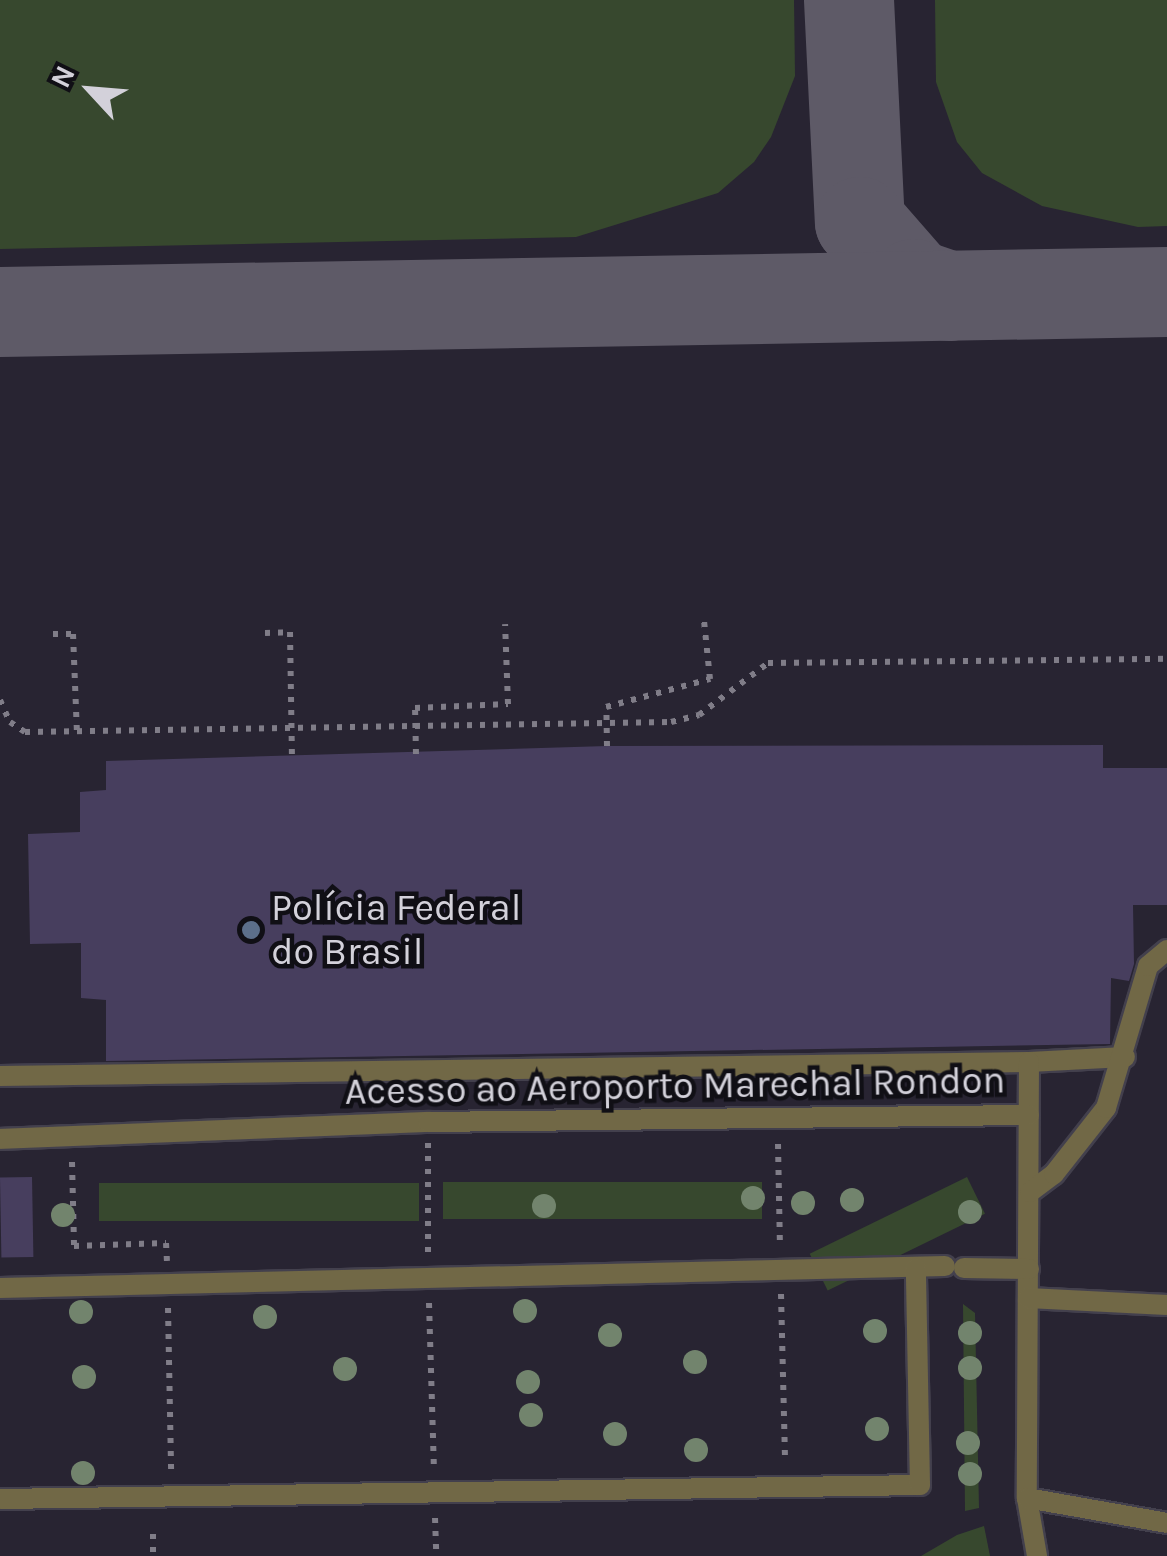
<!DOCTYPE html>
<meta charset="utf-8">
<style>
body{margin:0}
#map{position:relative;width:1167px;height:1556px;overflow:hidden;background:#282432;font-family:Karla,sans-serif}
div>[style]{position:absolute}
.green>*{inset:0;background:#37482e;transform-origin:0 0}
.taxiway>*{height:90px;margin:-45px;padding:0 45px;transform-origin:45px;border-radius:45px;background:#5e5a67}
.building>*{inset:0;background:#473e5e;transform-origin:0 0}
.path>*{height:6px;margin-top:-3px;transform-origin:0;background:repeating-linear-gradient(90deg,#807d88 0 5px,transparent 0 13px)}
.roads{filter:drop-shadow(2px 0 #43404d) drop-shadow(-2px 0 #43404d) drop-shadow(0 2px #43404d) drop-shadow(0 -2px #43404d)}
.service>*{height:20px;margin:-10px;padding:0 10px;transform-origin:10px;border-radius:10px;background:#716846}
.path-bridge>*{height:6px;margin-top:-3px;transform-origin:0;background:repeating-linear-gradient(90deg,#807d88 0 5px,transparent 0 13px)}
.trees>*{width:24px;height:24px;margin:-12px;border-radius:50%;background:#72846d}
.dots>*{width:28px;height:28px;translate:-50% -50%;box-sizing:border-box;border:5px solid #100f15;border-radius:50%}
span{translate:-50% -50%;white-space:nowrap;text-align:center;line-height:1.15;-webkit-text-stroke:9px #100f15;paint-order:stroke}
.poi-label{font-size:38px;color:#d3d1da}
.left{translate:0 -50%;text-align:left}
.street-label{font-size:38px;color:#d3d1da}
.north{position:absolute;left:40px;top:40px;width:100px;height:100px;-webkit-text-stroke:8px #100f15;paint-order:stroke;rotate:296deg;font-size:28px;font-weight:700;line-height:40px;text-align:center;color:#d3d1da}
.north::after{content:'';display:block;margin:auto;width:35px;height:45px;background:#d3d1da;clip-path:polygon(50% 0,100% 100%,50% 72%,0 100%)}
</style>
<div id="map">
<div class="green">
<i style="clip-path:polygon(0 0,794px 0,795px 76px,771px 137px,754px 162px,718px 193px,576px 237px,0 249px)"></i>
<i style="clip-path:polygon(935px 0,1167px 0,1167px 226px,1138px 227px,1042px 206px,982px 173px,957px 142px,936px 82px)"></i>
<i style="left:967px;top:1177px;width:41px;height:175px;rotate:64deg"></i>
<i style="left:762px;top:1182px;width:37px;height:319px;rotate:90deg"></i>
<i style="left:419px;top:1183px;width:38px;height:320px;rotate:90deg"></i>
<i style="clip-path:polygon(963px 1304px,975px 1313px,979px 1508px,965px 1511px)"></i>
<i style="clip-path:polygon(984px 1526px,990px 1556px,921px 1556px,957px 1535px)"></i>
</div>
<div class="taxiway">
<i style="left:849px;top:0;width:222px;rotate:87.2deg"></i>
<i style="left:860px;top:222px;width:82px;rotate:48.9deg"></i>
<i style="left:914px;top:284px;width:37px;rotate:19deg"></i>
<i style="left:0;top:312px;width:1167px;rotate:-0.98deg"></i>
</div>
<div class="building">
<i style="clip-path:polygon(1103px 745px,1103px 768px,1167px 768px,1167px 905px,1133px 905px,1134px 964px,1129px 981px,1111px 978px,1110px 1044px,106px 1061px,106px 1000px,81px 998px,81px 943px,30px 944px,28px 834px,80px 832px,80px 792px,106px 790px,106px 761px,607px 746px)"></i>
<i style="left:32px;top:1177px;width:80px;height:32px;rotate:89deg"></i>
</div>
<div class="path">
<i style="left:53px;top:634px;width:20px"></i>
<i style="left:73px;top:634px;width:98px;rotate:87.7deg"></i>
<i style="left:0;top:700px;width:24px;rotate:66deg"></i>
<i style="left:10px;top:722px;width:18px;rotate:34deg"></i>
<i style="left:25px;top:732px;width:646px;rotate:-0.89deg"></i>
<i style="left:671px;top:722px;width:29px;rotate:-14deg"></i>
<i style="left:699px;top:715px;width:86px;rotate:-37deg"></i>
<i style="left:768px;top:663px;width:399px;rotate:-0.6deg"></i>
<i style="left:428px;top:1143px;width:113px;rotate:90deg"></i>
<i style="left:778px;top:1144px;width:102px;rotate:88.9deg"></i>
<i style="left:72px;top:1162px;width:84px;rotate:88.6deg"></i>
<i style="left:74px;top:1246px;width:92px;rotate:-1.9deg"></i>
<i style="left:166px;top:1243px;width:18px;rotate:87deg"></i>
<i style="left:781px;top:1294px;width:167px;rotate:88.6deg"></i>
<i style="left:429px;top:1303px;width:168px;rotate:88.3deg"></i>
<i style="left:168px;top:1308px;width:163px;rotate:88.9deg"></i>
<i style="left:435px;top:1518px;width:38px;rotate:88deg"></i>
<i style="left:153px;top:1534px;width:22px;rotate:90deg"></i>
</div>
<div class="roads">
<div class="service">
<i style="left:1029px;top:1062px;width:96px;rotate:-3deg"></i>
<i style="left:0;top:1076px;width:1029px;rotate:-0.78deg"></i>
<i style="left:1029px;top:1062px;width:436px;rotate:90.3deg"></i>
<i style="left:1027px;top:1498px;width:59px;rotate:80.2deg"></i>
<i style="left:0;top:1139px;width:428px;rotate:-2.3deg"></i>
<i style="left:428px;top:1122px;width:601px;rotate:-0.67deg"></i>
<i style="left:1030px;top:1192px;width:30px;rotate:-37deg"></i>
<i style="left:1054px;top:1174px;width:84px;rotate:-51.8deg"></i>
<i style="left:1106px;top:1108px;width:148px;rotate:-73.5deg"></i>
<i style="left:1148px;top:966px;width:25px;rotate:-40deg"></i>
<i style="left:964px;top:1268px;width:65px;rotate:0.9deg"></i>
<i style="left:0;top:1288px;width:945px;rotate:-1.33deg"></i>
<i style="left:1028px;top:1298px;width:139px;rotate:2.9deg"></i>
<i style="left:1027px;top:1498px;width:142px;rotate:10.1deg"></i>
<i style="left:0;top:1499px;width:920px;rotate:-0.87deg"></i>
<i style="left:920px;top:1485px;width:217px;rotate:-91.1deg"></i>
</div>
</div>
<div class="path-bridge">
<i style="left:265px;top:633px;width:25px;rotate:-2deg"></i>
<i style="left:290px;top:632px;width:125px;rotate:89.1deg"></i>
<i style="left:607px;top:746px;width:39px;rotate:-91deg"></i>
<i style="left:606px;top:707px;width:108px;rotate:-15.1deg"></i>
<i style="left:710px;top:679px;width:58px;rotate:-95.9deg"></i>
<i style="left:416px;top:754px;width:46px;rotate:-91.2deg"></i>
<i style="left:415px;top:708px;width:93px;rotate:-2.5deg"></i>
<i style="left:508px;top:704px;width:80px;rotate:-92.1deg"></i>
</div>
<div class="trees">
<i style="left:753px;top:1198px"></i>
<i style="left:852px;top:1200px"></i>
<i style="left:803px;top:1203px"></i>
<i style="left:544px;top:1206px"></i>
<i style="left:970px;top:1212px"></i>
<i style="left:63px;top:1215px"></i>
<i style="left:525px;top:1311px"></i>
<i style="left:81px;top:1312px"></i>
<i style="left:265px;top:1317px"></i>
<i style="left:875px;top:1331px"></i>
<i style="left:970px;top:1333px"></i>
<i style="left:610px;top:1335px"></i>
<i style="left:695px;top:1362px"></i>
<i style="left:970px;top:1368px"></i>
<i style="left:345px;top:1369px"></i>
<i style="left:84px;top:1377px"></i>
<i style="left:528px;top:1382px"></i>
<i style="left:531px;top:1415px"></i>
<i style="left:877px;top:1429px"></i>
<i style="left:615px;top:1434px"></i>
<i style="left:968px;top:1443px"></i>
<i style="left:696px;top:1450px"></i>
<i style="left:83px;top:1473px"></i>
<i style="left:970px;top:1474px"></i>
</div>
<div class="dots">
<i style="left:251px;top:930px;background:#5c6f8a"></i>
</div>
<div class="poi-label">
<span class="left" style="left:271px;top:930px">Polícia Federal<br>do Brasil</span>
</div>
<div class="street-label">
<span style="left:675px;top:1086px;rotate:-1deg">Acesso ao Aeroporto Marechal Rondon</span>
</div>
<div class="north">N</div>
</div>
